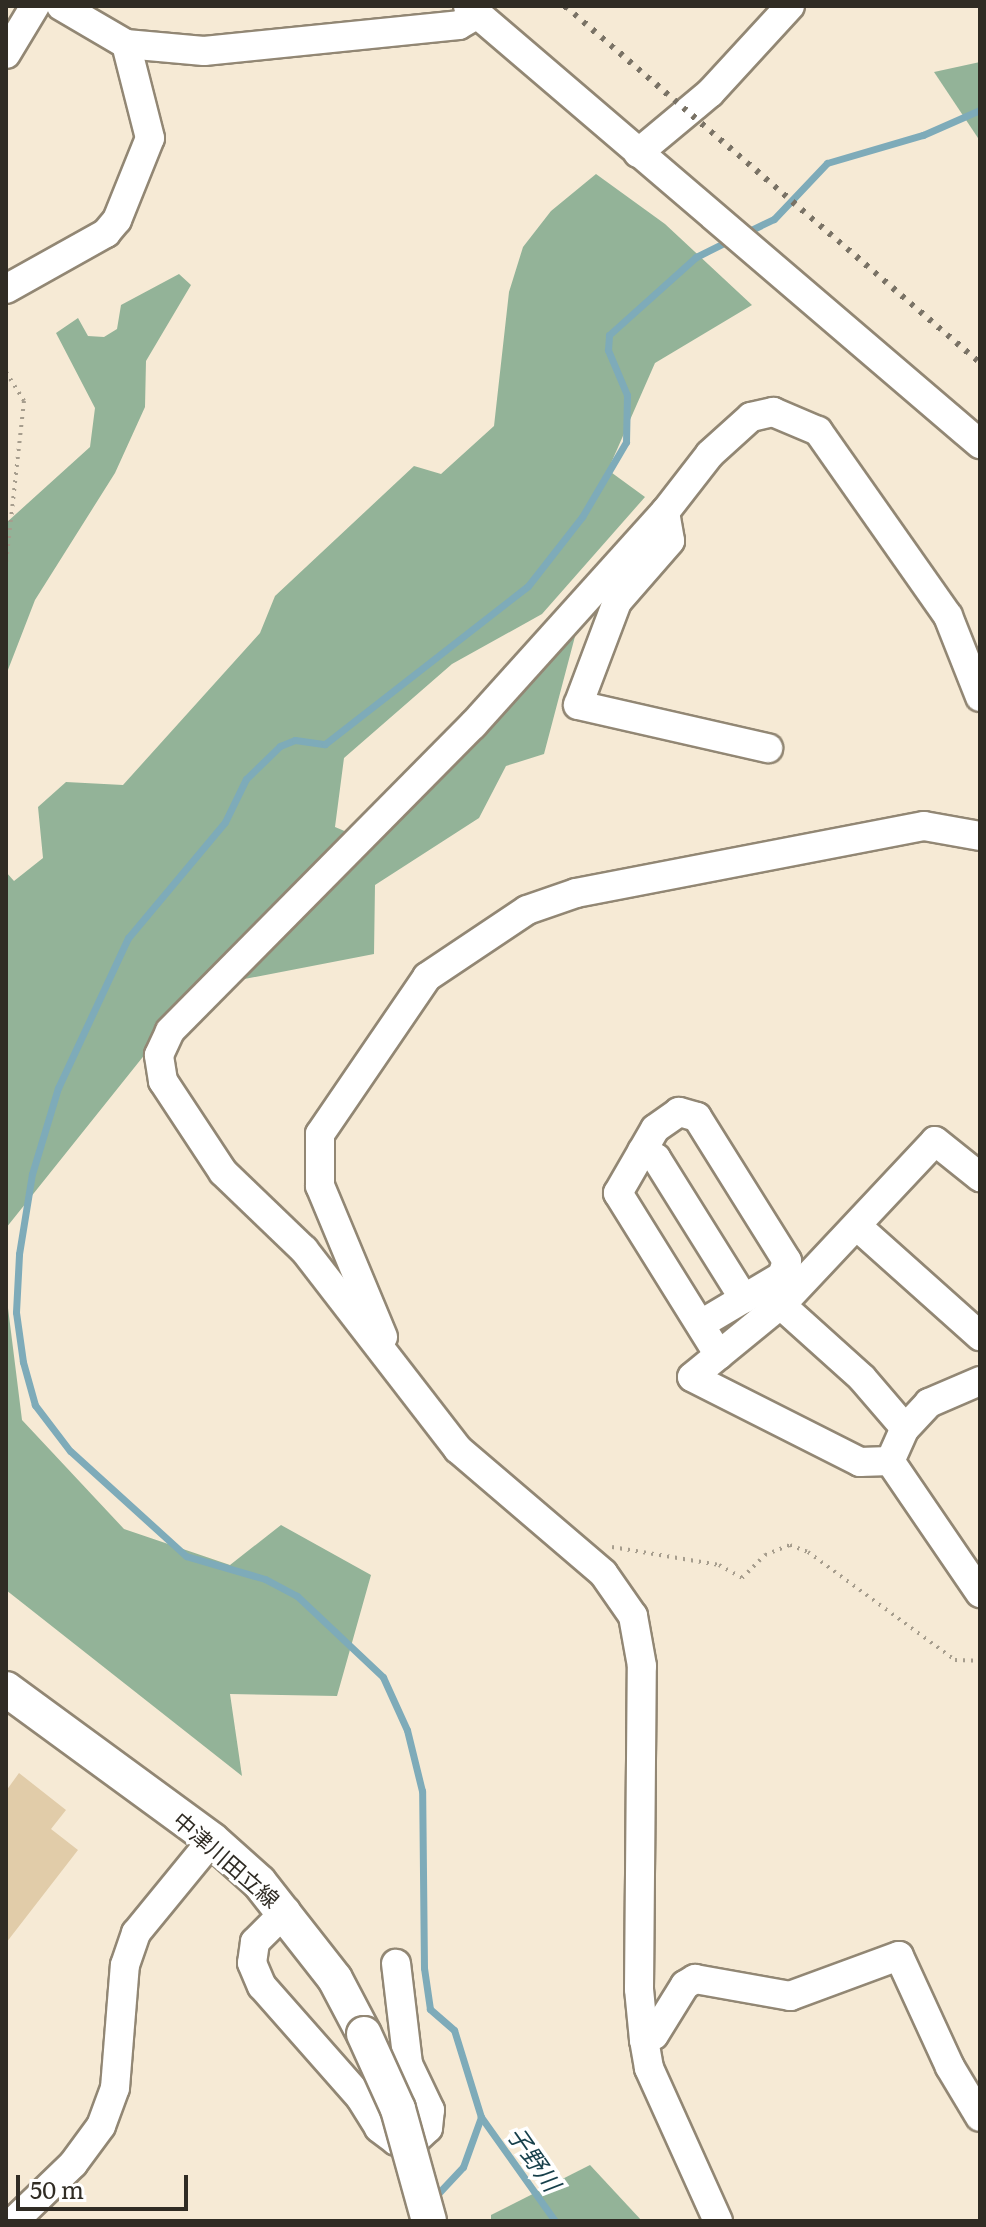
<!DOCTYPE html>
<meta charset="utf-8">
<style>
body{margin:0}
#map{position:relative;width:986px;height:2227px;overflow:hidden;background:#f6ead5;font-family:Literata,"Noto Sans JP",serif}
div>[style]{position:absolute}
.forest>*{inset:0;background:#93b398}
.stream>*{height:7px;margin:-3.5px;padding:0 3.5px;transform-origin:3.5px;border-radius:3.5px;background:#7eabb9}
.building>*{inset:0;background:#e1cca9}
.path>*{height:4px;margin-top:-2px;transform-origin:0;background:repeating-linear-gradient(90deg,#a69d8d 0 2px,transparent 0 8px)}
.roads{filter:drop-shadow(2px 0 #928774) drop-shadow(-2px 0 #928774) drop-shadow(0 2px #928774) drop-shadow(0 -2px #928774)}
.minor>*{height:28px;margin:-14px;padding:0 14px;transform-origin:14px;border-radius:14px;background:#fff}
.major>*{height:34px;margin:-17px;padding:0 17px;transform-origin:17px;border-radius:17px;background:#fff}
.rail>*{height:6px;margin-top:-3px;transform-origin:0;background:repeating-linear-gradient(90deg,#797265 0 4px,transparent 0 12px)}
.bridges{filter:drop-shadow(2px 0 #928774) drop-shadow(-2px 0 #928774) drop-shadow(0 2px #928774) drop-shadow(0 -2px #928774)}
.major-bridge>*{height:34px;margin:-17px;padding:0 17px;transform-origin:17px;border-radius:17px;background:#fff}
span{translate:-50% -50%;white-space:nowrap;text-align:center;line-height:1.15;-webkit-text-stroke:7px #fff;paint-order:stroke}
.street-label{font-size:22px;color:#302c24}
.water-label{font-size:24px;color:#163f4a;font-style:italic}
.frame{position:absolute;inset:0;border:8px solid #302c24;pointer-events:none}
.scale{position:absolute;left:16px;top:2175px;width:172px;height:36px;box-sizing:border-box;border:4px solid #302c24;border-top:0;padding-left:10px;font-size:24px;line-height:28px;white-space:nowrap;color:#302c24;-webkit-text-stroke:6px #fff;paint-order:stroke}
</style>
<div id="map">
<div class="forest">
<i style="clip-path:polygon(980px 62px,980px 141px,934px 72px)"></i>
<i style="clip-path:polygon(596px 174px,665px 224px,752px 305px,655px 363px,608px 470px,645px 497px,542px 614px,452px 664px,344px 758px,335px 827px,373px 843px,578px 625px,544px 754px,506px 766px,479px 818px,375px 885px,374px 954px,198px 988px,6px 1228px,6px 872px,14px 881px,43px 858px,38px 807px,66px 782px,123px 785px,260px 633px,275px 596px,414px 466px,441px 474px,494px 426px,509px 292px,523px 247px,551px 211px)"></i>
<i style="clip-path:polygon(179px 274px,191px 285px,146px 361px,145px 407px,115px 473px,35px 600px,6px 675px,6px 523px,90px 447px,95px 408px,56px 333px,78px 318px,88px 336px,104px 337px,117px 329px,121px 305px)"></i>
<i style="clip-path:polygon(6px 1292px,22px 1420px,124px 1529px,230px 1565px,281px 1525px,371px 1575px,337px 1696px,230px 1694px,242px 1776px,6px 1590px)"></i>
<i style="clip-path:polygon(590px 2165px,642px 2221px,491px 2221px,491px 2215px)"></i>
</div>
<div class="stream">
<i style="left:743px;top:234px;width:34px;rotate:-26deg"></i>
<i style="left:774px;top:219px;width:77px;rotate:-46.6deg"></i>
<i style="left:827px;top:163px;width:100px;rotate:-16.3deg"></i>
<i style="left:923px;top:135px;width:62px;rotate:-23.7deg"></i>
<i style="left:432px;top:2200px;width:45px;rotate:-46.8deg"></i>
<i style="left:463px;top:2167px;width:53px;rotate:-70.2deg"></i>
<i style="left:555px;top:2221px;width:128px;rotate:-125.4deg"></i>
<i style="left:481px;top:2117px;width:91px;rotate:-107.2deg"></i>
<i style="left:454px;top:2030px;width:32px;rotate:-139deg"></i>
<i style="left:430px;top:2009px;width:41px;rotate:-98.3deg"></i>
<i style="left:424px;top:1968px;width:177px;rotate:-90.6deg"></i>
<i style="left:422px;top:1791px;width:63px;rotate:-103.8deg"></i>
<i style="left:407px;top:1730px;width:58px;rotate:-114.4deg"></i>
<i style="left:383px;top:1677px;width:118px;rotate:-136.7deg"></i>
<i style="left:297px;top:1596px;width:36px;rotate:-152deg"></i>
<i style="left:265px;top:1579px;width:82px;rotate:-163.8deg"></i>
<i style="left:186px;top:1556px;width:156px;rotate:-137.8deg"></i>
<i style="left:70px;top:1451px;width:58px;rotate:-127.3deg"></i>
<i style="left:35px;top:1405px;width:45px;rotate:-105.6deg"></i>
<i style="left:23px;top:1362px;width:50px;rotate:-98deg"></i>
<i style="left:16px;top:1312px;width:58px;rotate:-87deg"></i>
<i style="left:19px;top:1254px;width:81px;rotate:-80.8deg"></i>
<i style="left:32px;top:1174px;width:90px;rotate:-73.2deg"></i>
<i style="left:58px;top:1088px;width:166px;rotate:-65deg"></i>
<i style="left:128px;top:938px;width:151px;rotate:-50.1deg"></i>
<i style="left:225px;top:822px;width:48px;rotate:-64deg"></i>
<i style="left:246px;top:779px;width:47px;rotate:-44.1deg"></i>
<i style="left:280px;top:746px;width:16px;rotate:-22deg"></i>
<i style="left:295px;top:740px;width:30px;rotate:8deg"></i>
<i style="left:325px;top:744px;width:257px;rotate:-37.9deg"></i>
<i style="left:528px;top:586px;width:88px;rotate:-52deg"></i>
<i style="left:582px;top:517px;width:87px;rotate:-59.6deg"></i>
<i style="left:626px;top:442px;width:47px;rotate:-88.8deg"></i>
<i style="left:627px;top:395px;width:49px;rotate:-112.9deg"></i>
<i style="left:608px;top:350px;width:15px;rotate:-86deg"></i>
<i style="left:609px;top:335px;width:117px;rotate:-41.9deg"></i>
<i style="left:696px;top:257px;width:40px;rotate:-26.6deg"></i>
</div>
<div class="building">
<i style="clip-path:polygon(19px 1773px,66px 1810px,51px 1829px,78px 1850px,6px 1943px,6px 1791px)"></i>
</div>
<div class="path">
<i style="left:6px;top:372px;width:34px;rotate:58deg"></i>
<i style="left:24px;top:401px;width:163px;rotate:96.3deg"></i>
<i style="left:612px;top:1547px;width:109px;rotate:9.5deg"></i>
<i style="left:719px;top:1565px;width:26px;rotate:29deg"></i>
<i style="left:742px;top:1578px;width:33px;rotate:-45deg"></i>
<i style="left:765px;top:1555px;width:27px;rotate:-22deg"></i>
<i style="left:790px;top:1545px;width:19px;rotate:21deg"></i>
<i style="left:808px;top:1552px;width:182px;rotate:36.3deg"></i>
<i style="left:955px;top:1660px;width:25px;rotate:2deg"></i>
</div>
<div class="roads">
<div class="minor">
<i style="left:61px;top:6px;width:75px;rotate:30.3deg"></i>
<i style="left:126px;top:44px;width:78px;rotate:5.1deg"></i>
<i style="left:204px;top:51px;width:256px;rotate:-5.8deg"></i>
<i style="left:459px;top:25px;width:22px;rotate:-30deg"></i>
<i style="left:468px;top:6px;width:674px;rotate:40.55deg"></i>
<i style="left:6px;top:54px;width:56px;rotate:-58.9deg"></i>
<i style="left:638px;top:153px;width:94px;rotate:-39.8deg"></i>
<i style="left:710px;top:93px;width:118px;rotate:-47.4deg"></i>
<i style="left:6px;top:289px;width:115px;rotate:-29.2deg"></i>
<i style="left:106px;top:233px;width:17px;rotate:-50deg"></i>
<i style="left:117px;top:220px;width:88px;rotate:-68.1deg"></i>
<i style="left:150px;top:138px;width:97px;rotate:-104.3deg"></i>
<i style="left:665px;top:512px;width:29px;rotate:80deg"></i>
<i style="left:670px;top:541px;width:81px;rotate:131deg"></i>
<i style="left:617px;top:602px;width:110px;rotate:110.7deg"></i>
<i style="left:578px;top:705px;width:195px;rotate:12.8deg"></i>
<i style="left:642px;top:1151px;width:16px;rotate:27deg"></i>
<i style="left:656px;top:1158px;width:166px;rotate:58deg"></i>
<i style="left:858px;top:1227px;width:164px;rotate:41.8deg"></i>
<i style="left:781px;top:1305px;width:109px;rotate:42deg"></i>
<i style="left:862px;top:1378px;width:66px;rotate:49.3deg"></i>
<i style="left:701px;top:1324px;width:94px;rotate:-30.7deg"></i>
<i style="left:782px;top:1276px;width:16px;rotate:-72deg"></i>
<i style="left:787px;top:1261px;width:170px;rotate:-122deg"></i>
<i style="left:697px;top:1117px;width:19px;rotate:-164deg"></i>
<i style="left:679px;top:1112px;width:29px;rotate:145deg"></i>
<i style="left:655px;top:1129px;width:74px;rotate:120deg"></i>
<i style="left:618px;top:1193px;width:191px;rotate:58.1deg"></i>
<i style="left:383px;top:1337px;width:164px;rotate:-112.6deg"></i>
<i style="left:320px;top:1186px;width:52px;rotate:-90deg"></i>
<i style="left:320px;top:1134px;width:190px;rotate:-55.7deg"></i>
<i style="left:427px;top:977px;width:120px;rotate:-33.8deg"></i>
<i style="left:527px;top:910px;width:52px;rotate:-19.1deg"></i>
<i style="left:576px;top:893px;width:354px;rotate:-10.9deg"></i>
<i style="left:924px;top:826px;width:57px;rotate:10.1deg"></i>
<i style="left:980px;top:1381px;width:56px;rotate:156.7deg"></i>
<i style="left:929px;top:1403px;width:37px;rotate:133deg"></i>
<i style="left:904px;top:1430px;width:34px;rotate:114deg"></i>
<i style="left:890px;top:1461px;width:160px;rotate:55.7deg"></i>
<i style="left:890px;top:1461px;width:30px;rotate:178deg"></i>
<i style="left:860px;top:1462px;width:188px;rotate:-153.2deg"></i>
<i style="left:692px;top:1377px;width:120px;rotate:-39.3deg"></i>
<i style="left:785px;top:1301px;width:219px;rotate:-46.8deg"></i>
<i style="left:935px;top:1141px;width:58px;rotate:38.7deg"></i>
<i style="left:286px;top:1911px;width:44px;rotate:135deg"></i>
<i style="left:255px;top:1942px;width:21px;rotate:98deg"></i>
<i style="left:252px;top:1963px;width:25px;rotate:67deg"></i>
<i style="left:262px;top:1986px;width:148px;rotate:48.6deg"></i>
<i style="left:360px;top:2097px;width:36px;rotate:58deg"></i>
<i style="left:379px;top:2128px;width:21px;rotate:37deg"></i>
<i style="left:396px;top:2141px;width:18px"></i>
<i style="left:414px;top:2141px;width:19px;rotate:-43deg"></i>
<i style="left:428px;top:2128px;width:18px;rotate:-84deg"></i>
<i style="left:430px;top:2110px;width:51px;rotate:-115.6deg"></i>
<i style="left:408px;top:2064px;width:101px;rotate:-96.8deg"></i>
<i style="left:644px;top:2040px;width:11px;rotate:-27deg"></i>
<i style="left:654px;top:2035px;width:59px;rotate:-58.2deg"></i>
<i style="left:685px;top:1985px;width:12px;rotate:-31deg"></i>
<i style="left:695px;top:1979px;width:97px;rotate:10.1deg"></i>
<i style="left:790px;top:1996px;width:116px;rotate:-20.2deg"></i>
<i style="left:899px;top:1956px;width:122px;rotate:65.3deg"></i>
<i style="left:950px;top:2067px;width:58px;rotate:59deg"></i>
<i style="left:14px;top:2221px;width:82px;rotate:-44deg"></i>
<i style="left:73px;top:2164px;width:47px;rotate:-53.6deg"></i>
<i style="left:101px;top:2126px;width:40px;rotate:-69.8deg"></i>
<i style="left:115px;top:2088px;width:123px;rotate:-85.4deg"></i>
<i style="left:125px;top:1965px;width:34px;rotate:-71deg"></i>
<i style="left:136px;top:1933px;width:120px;rotate:-50.7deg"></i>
<i style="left:718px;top:2221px;width:168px;rotate:-114.3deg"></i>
<i style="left:649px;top:2068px;width:28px;rotate:-100deg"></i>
<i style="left:644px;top:2040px;width:51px;rotate:-95.6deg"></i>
<i style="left:639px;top:1989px;width:323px;rotate:-89.5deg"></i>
<i style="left:642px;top:1666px;width:51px;rotate:-100.2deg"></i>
<i style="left:633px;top:1616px;width:52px;rotate:-124.9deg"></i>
<i style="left:603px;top:1573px;width:191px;rotate:-139.5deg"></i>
<i style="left:458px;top:1449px;width:252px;rotate:-127.7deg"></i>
<i style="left:304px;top:1250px;width:112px;rotate:-136.1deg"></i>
<i style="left:223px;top:1172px;width:109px;rotate:-123.4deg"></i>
<i style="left:163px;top:1081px;width:26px;rotate:-99deg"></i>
<i style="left:159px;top:1055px;width:26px;rotate:-65deg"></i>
<i style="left:170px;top:1031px;width:431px;rotate:-45.3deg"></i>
<i style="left:473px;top:725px;width:287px;rotate:-48deg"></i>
<i style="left:665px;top:512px;width:73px;rotate:-52.2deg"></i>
<i style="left:710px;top:454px;width:55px;rotate:-42.1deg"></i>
<i style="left:751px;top:417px;width:23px;rotate:-13deg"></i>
<i style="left:773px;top:412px;width:49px;rotate:22.9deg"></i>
<i style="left:818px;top:431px;width:226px;rotate:54.9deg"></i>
<i style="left:948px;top:616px;width:87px;rotate:68.4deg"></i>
</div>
<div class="major">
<i style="left:6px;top:1689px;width:255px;rotate:36.2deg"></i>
<i style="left:212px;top:1840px;width:63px;rotate:41.8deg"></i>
<i style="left:259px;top:1882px;width:123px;rotate:51.9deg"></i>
<i style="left:335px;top:1979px;width:62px;rotate:62.2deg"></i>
</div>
</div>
<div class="rail">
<i style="left:565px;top:6px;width:547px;rotate:40.7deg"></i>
</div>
<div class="bridges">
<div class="major-bridge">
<i style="left:364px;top:2034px;width:82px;rotate:65.6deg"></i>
<i style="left:398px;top:2109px;width:116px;rotate:74.5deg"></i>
</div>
</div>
<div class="street-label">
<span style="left:227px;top:1859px;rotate:41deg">中津川田立線</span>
</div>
<div class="water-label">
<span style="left:535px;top:2158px;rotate:55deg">子野川</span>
</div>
<div class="frame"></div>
<div class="scale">50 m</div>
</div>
